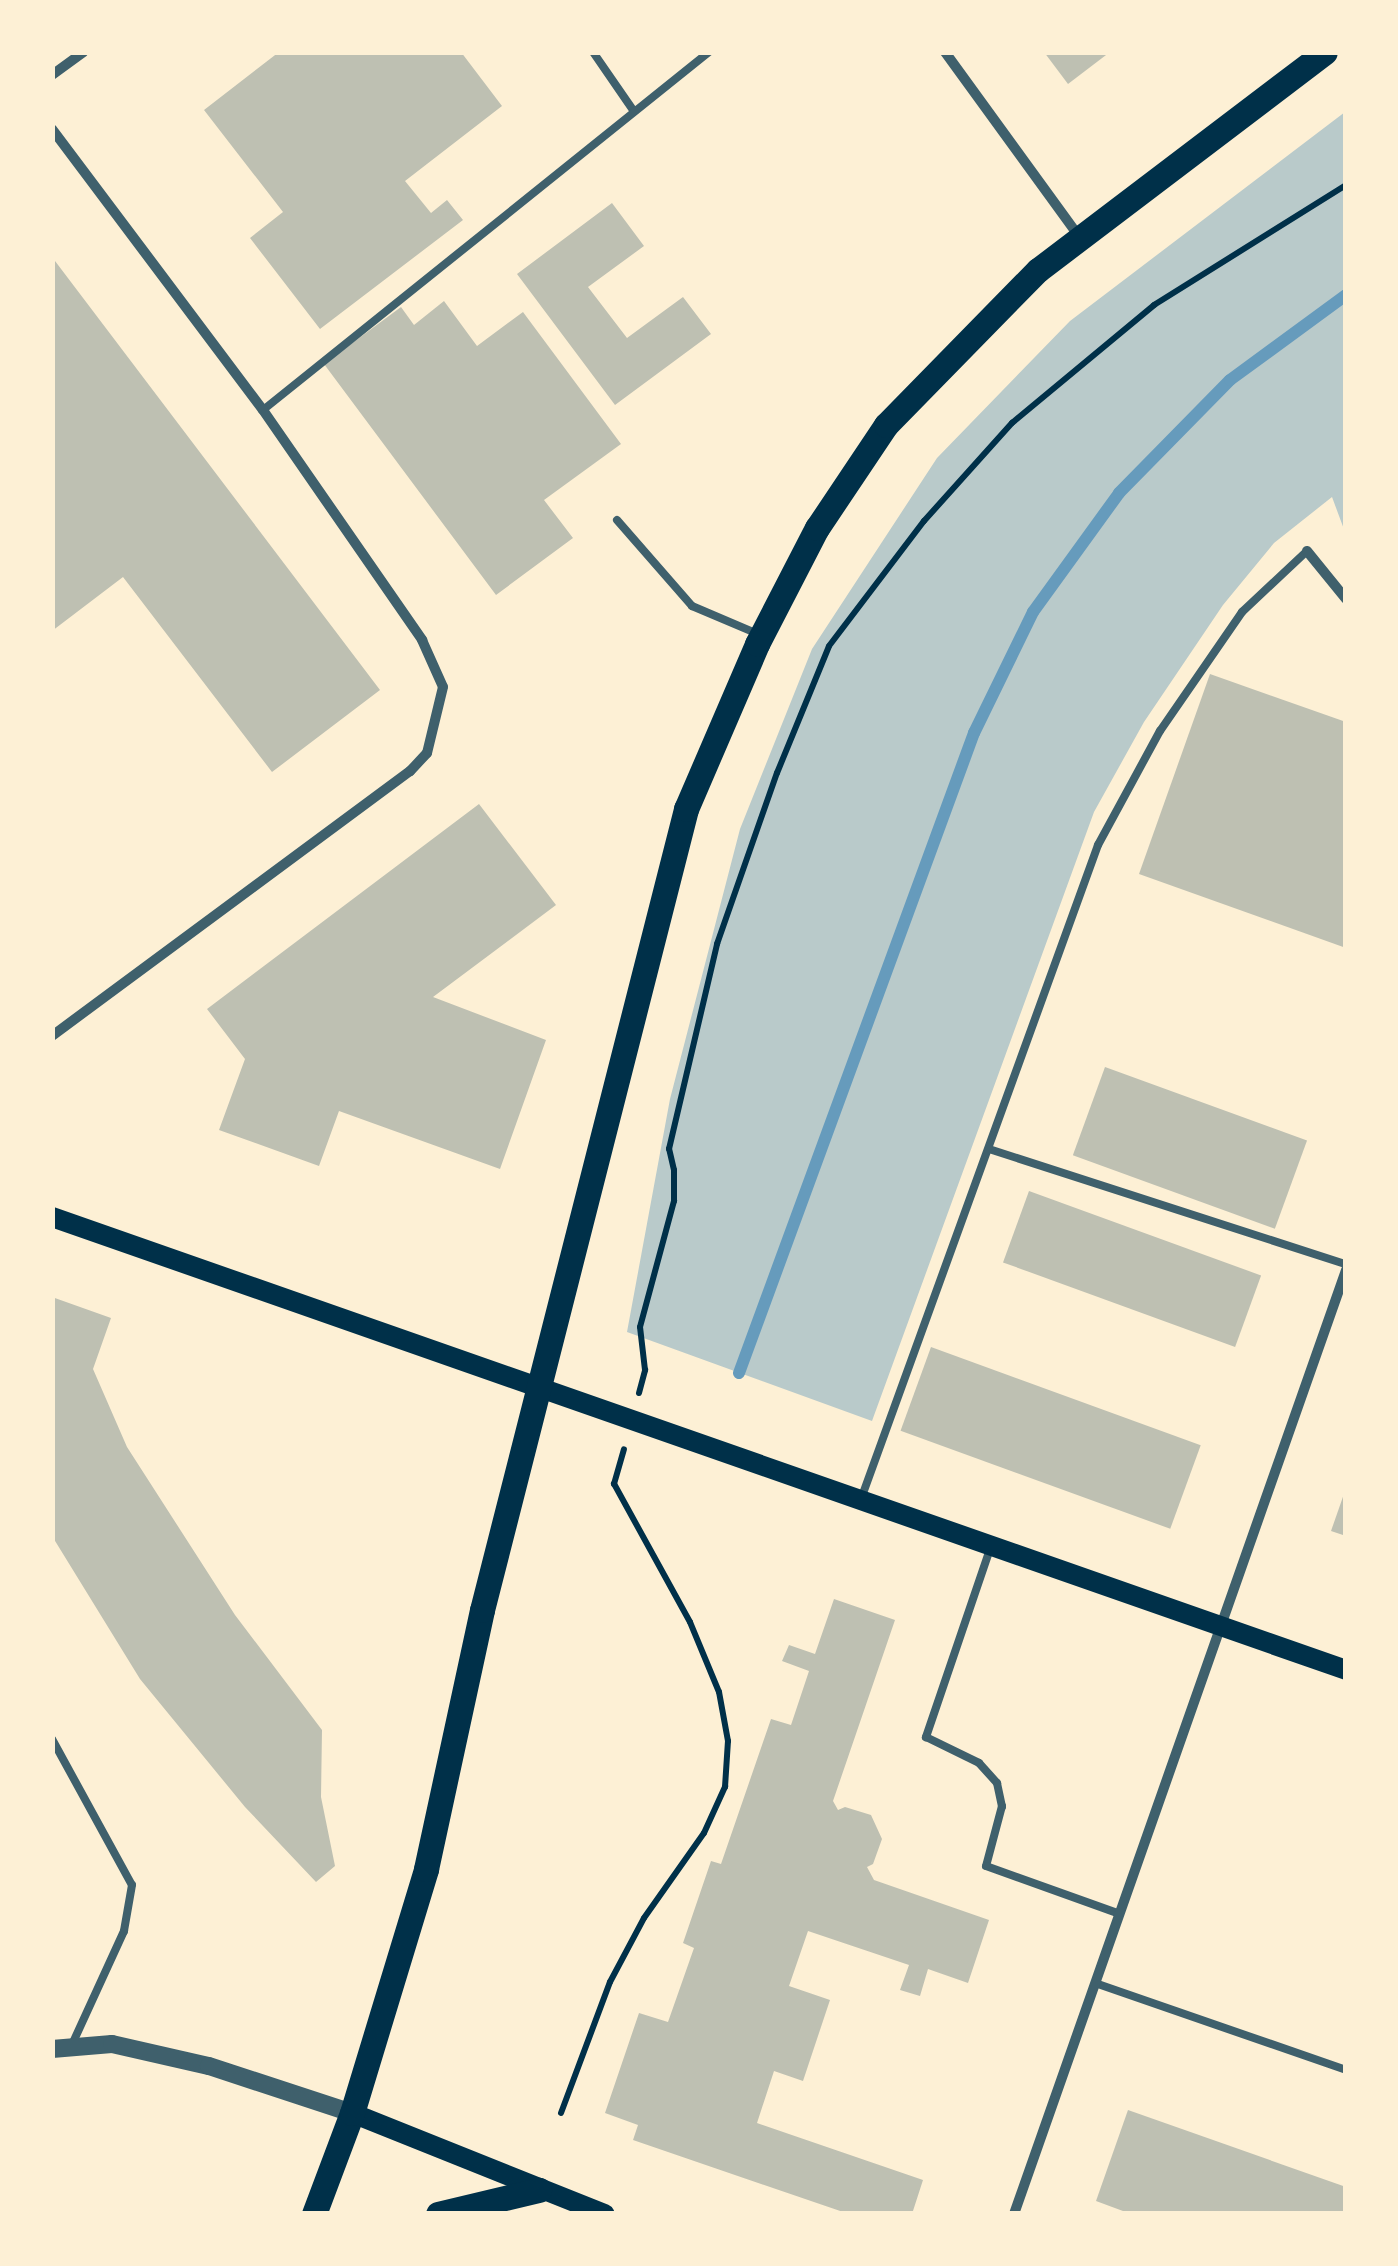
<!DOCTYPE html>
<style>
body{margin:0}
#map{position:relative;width:1398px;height:2266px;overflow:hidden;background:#fdf0d5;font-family:"Asap Condensed",sans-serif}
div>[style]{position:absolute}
.green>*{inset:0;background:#b9caca}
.stream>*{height:12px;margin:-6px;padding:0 6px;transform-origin:6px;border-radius:6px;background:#669bbc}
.building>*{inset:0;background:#bec0b2;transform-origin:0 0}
.path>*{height:6px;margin:-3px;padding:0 3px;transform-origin:3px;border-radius:3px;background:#003049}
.service>*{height:8px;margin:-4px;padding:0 4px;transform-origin:4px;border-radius:4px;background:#3f606c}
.minor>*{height:10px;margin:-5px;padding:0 5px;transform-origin:5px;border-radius:5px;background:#3f606c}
.tertiary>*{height:18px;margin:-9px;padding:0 9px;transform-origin:9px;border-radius:9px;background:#3f606c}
.secondary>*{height:20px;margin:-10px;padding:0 10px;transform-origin:10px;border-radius:10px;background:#003049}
.primary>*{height:25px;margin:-12.5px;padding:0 12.5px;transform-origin:12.5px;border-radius:12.5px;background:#003049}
span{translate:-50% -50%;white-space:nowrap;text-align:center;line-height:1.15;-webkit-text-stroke:8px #fdf0d5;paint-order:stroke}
.frame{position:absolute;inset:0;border:55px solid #fdf0d5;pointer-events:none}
</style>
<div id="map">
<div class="green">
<i style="clip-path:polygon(1345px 112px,1345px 532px,1332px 497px,1274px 543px,1223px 605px,1144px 722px,1094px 812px,872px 1421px,627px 1332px,670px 1099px,740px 829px,812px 649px,937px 458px,1070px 321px)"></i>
</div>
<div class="stream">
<i style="left:739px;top:1373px;width:682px;rotate:-69.84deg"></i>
<i style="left:974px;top:733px;width:135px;rotate:-64deg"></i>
<i style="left:1033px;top:612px;width:147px;rotate:-54.1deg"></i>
<i style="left:1119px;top:493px;width:158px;rotate:-45.5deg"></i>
<i style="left:1230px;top:380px;width:144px;rotate:-36.2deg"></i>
</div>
<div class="building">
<i style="clip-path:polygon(279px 52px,461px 52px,502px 106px,405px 181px,431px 213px,447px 200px,463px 220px,320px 329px,250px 238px,283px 212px,204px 110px)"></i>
<i style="clip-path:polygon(1044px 52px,1110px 52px,1068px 84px)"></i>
<i style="clip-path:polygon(612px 203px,644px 246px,588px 287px,627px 338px,683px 297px,711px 334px,615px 405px,517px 274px)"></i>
<i style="clip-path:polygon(52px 257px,380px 690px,272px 772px,123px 577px,52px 631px)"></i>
<i style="clip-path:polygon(444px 301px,477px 346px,523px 312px,621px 444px,544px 500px,573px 538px,496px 595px,324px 364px,401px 307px,414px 325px)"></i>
<i style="clip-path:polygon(1210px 674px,1346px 722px,1346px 948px,1139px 874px)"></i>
<i style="clip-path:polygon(479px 804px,556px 905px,433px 997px,546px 1040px,500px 1169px,339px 1111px,319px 1166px,219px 1130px,245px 1059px,207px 1009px)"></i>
<i style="left:1105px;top:1067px;width:215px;height:94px;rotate:20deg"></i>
<i style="left:1029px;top:1191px;width:247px;height:76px;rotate:20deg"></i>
<i style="clip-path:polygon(52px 1297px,111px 1318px,93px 1369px,127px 1447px,235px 1615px,322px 1730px,321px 1797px,335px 1866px,316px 1882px,245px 1807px,140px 1679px,52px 1536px)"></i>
<i style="left:931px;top:1347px;width:287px;height:89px;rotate:20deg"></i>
<i style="clip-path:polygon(1345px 1491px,1346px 1491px,1346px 1536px,1331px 1531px)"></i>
<i style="clip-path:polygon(834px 1599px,895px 1620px,833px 1801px,838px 1810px,845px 1807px,871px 1815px,882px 1839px,873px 1864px,867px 1867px,874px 1880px,989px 1920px,968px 1983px,928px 1969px,920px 1996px,900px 1990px,909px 1965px,808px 1931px,789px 1986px,830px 2000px,803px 2081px,774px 2071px,757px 2123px,923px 2180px,912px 2214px,849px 2214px,633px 2140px,638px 2125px,605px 2113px,639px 2013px,668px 2022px,694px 1948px,683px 1943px,711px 1861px,721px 1864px,771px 1719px,791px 1725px,809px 1671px,782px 1661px,789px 1645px,815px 1654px)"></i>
<i style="clip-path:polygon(1128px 2110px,1346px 2187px,1346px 2214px,1131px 2214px,1096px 2201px)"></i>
</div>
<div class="path">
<i style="left:639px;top:1393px;width:24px;rotate:-75deg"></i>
<i style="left:645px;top:1370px;width:43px;rotate:-96.6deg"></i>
<i style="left:640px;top:1327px;width:131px;rotate:-74.9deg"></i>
<i style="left:674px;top:1201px;width:31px;rotate:-90deg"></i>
<i style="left:674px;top:1170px;width:22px;rotate:-103deg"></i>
<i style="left:669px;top:1149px;width:211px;rotate:-76.8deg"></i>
<i style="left:717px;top:944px;width:181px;rotate:-70.7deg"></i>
<i style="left:777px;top:773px;width:137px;rotate:-67.7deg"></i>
<i style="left:829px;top:646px;width:157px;rotate:-52.8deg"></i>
<i style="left:924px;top:521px;width:132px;rotate:-48.1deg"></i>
<i style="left:1012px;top:423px;width:185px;rotate:-39.7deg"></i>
<i style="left:1154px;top:305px;width:226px;rotate:-32deg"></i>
<i style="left:561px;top:2113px;width:140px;rotate:-69.5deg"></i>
<i style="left:610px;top:1982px;width:72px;rotate:-62deg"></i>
<i style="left:644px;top:1918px;width:104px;rotate:-54.8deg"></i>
<i style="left:704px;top:1833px;width:51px;rotate:-65.5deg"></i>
<i style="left:725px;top:1787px;width:46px;rotate:-86.3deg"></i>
<i style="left:728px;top:1741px;width:50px;rotate:-100.4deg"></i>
<i style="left:719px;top:1692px;width:76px;rotate:-112.5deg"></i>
<i style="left:690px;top:1622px;width:158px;rotate:-118.8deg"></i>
<i style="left:614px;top:1484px;width:36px;rotate:-74deg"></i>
</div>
<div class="service">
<i style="left:593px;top:52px;width:70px;rotate:55.4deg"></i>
<i style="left:263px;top:410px;width:572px;rotate:-38.75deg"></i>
<i style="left:617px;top:520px;width:114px;rotate:48.9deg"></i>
<i style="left:692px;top:606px;width:72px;rotate:23deg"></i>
<i style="left:989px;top:1149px;width:375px;rotate:17.9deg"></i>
<i style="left:861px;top:1499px;width:696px;rotate:-70.08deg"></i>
<i style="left:1098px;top:845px;width:130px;rotate:-61.5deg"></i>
<i style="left:1160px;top:731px;width:145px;rotate:-55.4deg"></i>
<i style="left:1242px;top:612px;width:89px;rotate:-43.2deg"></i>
<i style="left:990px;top:1549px;width:199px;rotate:108.8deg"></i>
<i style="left:926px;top:1737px;width:59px;rotate:26.1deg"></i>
<i style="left:979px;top:1763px;width:27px;rotate:48deg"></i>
<i style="left:997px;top:1783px;width:24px;rotate:78deg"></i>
<i style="left:1002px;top:1806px;width:62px;rotate:104.9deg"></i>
<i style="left:986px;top:1866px;width:142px;rotate:19.7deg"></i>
<i style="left:52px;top:1739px;width:166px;rotate:61.3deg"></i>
<i style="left:132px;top:1885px;width:47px;rotate:99.9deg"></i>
<i style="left:124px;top:1931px;width:128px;rotate:114.6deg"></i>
<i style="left:1095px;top:1983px;width:266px;rotate:19.1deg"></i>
</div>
<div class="minor">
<i style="left:945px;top:52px;width:226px;rotate:54deg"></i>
<i style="left:52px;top:75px;width:39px;rotate:-36deg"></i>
<i style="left:52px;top:129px;width:351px;rotate:53.1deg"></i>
<i style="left:263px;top:410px;width:280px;rotate:55.3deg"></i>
<i style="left:422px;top:640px;width:51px;rotate:65.9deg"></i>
<i style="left:443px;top:687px;width:68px;rotate:103.6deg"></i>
<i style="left:427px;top:753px;width:25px;rotate:133deg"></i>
<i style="left:410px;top:771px;width:445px;rotate:143.5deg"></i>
<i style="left:1307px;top:551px;width:62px;rotate:50.9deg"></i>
<i style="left:1014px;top:2214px;width:1001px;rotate:-70.62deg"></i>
</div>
<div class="tertiary">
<i style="left:52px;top:2049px;width:60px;rotate:-4.8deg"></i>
<i style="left:112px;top:2044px;width:99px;rotate:12.8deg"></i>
<i style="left:209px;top:2066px;width:151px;rotate:18.2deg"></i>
</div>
<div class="secondary">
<i style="left:52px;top:1217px;width:1371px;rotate:19.29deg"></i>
<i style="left:352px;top:2113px;width:272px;rotate:21.8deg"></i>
</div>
<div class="primary">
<i style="left:314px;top:2214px;width:108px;rotate:-69.4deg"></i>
<i style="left:352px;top:2113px;width:255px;rotate:-73.1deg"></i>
<i style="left:426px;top:1869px;width:265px;rotate:-77.8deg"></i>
<i style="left:482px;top:1610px;width:827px;rotate:-75.71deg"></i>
<i style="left:686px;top:809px;width:180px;rotate:-66.7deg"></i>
<i style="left:757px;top:644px;width:131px;rotate:-62.7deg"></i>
<i style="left:817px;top:528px;width:124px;rotate:-56.2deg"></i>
<i style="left:886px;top:425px;width:217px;rotate:-45.6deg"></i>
<i style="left:1038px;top:270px;width:360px;rotate:-37.2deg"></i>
<i style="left:438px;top:2214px;width:104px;rotate:-13.4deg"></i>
</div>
<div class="frame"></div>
</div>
